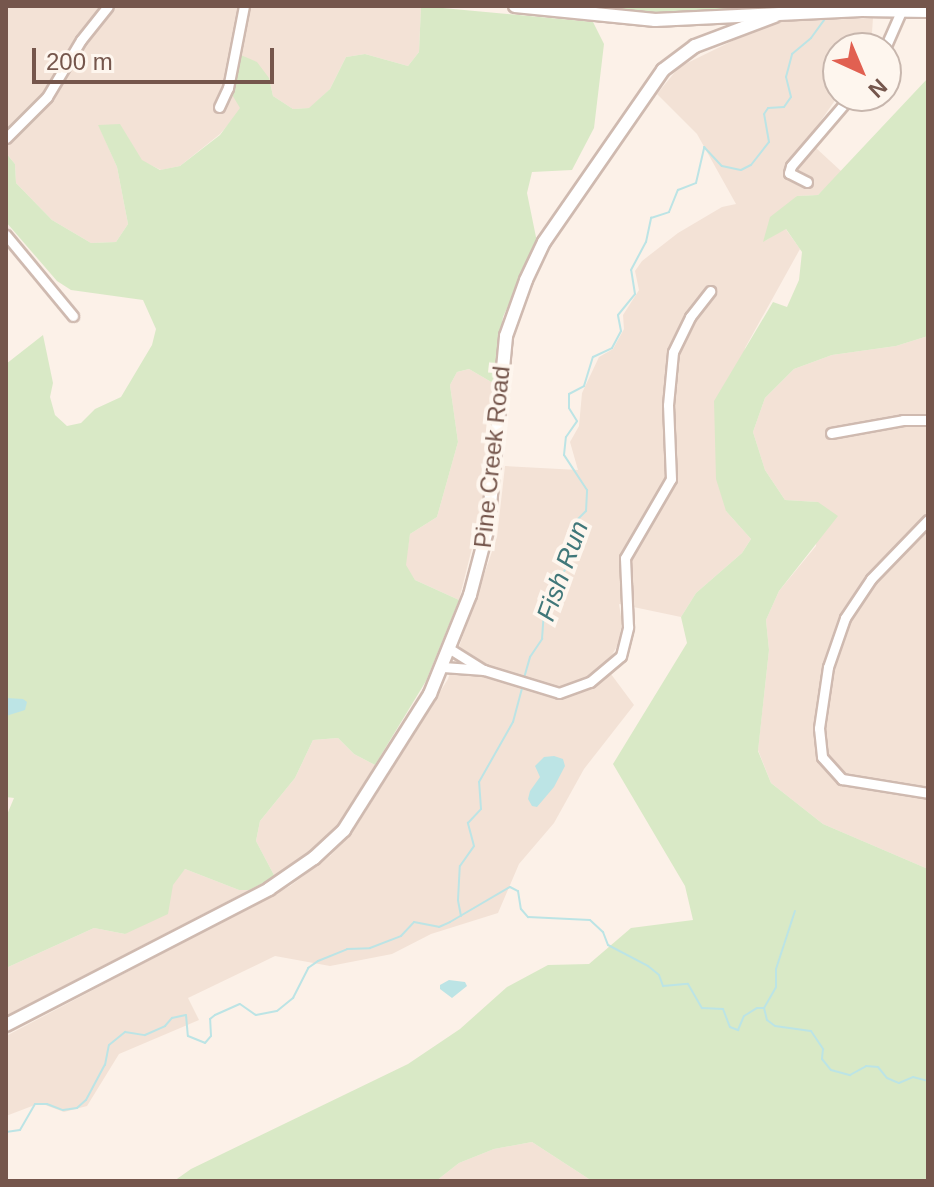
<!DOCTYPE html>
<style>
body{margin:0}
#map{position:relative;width:934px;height:1187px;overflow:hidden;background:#fcf1e8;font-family:Arial,sans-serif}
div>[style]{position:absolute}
.residential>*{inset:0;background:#f3e2d6}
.green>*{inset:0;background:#d9e9c6}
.water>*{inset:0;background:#bce4e5}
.stream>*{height:2px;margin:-1px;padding:0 1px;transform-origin:1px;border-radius:1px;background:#bce4e5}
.roads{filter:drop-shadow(2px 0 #cfbab0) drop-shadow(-2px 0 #cfbab0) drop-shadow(0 2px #cfbab0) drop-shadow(0 -2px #cfbab0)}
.street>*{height:9px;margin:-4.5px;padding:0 4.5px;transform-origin:4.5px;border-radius:4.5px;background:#fff}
.secondary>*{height:12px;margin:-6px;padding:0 6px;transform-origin:6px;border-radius:6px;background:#fff}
span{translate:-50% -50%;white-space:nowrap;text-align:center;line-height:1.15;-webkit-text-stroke:8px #fef6ee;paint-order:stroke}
.street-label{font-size:24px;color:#75564c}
.water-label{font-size:26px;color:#407779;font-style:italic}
.frame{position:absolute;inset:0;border:8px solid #75564c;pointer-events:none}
.north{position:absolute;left:822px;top:32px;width:80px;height:80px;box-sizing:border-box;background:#fef6ee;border:2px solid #c7b6ad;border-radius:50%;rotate:136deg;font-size:22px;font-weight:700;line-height:32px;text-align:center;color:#75564c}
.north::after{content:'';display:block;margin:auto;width:28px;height:36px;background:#e16051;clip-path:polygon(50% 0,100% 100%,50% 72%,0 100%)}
.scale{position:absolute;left:32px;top:48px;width:242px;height:36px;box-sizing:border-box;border:4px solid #75564c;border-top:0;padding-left:10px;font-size:24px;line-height:28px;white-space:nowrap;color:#75564c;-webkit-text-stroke:6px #fef6ee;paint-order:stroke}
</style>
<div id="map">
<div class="residential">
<i style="clip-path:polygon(6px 6px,102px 6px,64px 57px,69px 66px,83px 43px,114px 6px,421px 6px,419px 52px,408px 66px,365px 54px,346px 57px,330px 89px,310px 108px,293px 109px,273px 96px,269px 78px,220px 134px,180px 166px,161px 170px,142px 161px,120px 125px,99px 126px,117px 167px,128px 224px,116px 242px,91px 243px,52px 220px,16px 183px,15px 164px,6px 153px)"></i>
<i style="clip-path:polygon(873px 18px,872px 33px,865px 48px,838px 48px,838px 96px,820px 122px,816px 148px,842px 172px,818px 195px,797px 196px,765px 241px,785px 228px,800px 249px,745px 348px,726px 511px,751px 539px,742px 553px,696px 593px,681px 617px,619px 604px,622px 623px,618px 645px,605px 666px,634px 705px,584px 769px,554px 823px,519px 864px,498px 913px,431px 934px,392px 954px,330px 966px,275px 956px,188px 998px,199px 1020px,119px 1054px,87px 1106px,64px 1112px,40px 1103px,6px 1116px,6px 1036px,290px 886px,330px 856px,356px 827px,448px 679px,497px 537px,505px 466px,578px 470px,570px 442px,579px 426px,582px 393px,599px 357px,613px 349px,624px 329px,623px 315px,639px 290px,635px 271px,642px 261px,678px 233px,722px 207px,736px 204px,697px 134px,657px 94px,679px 67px,771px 22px)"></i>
<i style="clip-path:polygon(928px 336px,928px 869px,823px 824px,771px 783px,758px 750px,769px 650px,766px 620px,779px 591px,816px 546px,818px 502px,785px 500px,765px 470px,753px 432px,765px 398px,794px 369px,832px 355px,896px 346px)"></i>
<i style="clip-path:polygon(469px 369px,493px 383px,482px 508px,459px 600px,415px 580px,405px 565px,410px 534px,437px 517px,458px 442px,450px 385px,457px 372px)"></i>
<i style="clip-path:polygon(338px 738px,354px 754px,375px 765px,340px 823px,319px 845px,275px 877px,256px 841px,260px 821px,295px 778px,313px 740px)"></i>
<i style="clip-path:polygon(185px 869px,239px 890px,249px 890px,6px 1016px,6px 968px,94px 928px,125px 934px)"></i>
<i style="clip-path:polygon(532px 1142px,592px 1181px,436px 1181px,459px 1163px,494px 1149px)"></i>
</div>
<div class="green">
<i style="clip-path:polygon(421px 6px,593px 22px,604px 44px,594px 128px,572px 170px,532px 172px,527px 193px,537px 242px,503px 317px,493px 383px,469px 369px,457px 372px,450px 385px,458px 442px,437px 517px,410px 534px,406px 565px,415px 580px,459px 600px,426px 681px,375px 765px,354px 754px,338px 738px,313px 740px,295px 778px,260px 821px,256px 841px,275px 877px,249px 890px,239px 890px,185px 869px,173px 885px,168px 914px,125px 934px,94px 928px,6px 968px,6px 817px,14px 798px,6px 797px,6px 364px,43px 335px,53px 383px,50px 397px,55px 415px,67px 426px,81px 423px,95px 409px,121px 397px,152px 345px,156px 329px,143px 300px,71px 290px,57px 281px,6px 222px,6px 153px,15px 164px,16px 183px,52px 220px,91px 243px,116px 242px,128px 224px,117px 167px,98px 125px,120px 124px,142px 160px,160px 170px,180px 166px,220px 135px,240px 108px,228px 88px,236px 53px,257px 62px,269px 78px,273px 96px,293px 109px,309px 108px,330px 89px,346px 57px,365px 54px,408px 66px,419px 52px)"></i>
<i style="clip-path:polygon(572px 6px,831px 6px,665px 15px)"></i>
<i style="clip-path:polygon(928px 78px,928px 336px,896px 346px,832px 355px,794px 369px,765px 398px,753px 432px,765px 470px,785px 500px,818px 502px,838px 516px,779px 591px,766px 620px,769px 650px,758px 751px,771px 783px,823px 824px,928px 869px,928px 1181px,592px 1181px,532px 1142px,494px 1149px,459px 1163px,436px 1181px,174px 1181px,191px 1169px,408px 1064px,460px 1029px,507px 987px,548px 965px,589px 964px,631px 928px,693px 920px,685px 886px,613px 764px,687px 643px,681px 617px,696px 593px,742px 553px,751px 539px,726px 511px,716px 479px,714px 401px,773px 302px,787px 307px,799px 280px,802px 252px,786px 229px,763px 242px,770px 217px,797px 196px,818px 195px)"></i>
</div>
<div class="water">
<i style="clip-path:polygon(6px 698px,23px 699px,27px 702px,25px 710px,6px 716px)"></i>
<i style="clip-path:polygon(554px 756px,563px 759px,565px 766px,554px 787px,537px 807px,532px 806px,528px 799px,530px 791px,540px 777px,535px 766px,544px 757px)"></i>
<i style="clip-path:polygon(449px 980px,465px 982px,467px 986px,452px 998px,440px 989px,440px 985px)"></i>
</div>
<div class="stream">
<i style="left:524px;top:678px;width:22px;rotate:-74deg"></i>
<i style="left:530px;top:657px;width:22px;rotate:-56deg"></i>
<i style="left:542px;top:639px;width:30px;rotate:-86deg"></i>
<i style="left:544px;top:609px;width:21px;rotate:-43deg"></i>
<i style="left:559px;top:595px;width:15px;rotate:-90deg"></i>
<i style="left:559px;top:580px;width:14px;rotate:-60deg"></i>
<i style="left:566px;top:568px;width:49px;rotate:-77.1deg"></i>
<i style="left:577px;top:520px;width:13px;rotate:-45deg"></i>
<i style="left:586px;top:511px;width:21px;rotate:-87deg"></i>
<i style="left:587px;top:490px;width:42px;rotate:-123.3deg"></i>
<i style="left:564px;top:455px;width:18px;rotate:-84deg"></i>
<i style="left:566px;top:437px;width:19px;rotate:-55deg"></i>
<i style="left:577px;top:421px;width:15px;rotate:-122deg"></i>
<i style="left:569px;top:408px;width:14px;rotate:-90deg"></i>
<i style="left:569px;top:394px;width:17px;rotate:-28deg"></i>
<i style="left:584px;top:386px;width:30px;rotate:-73deg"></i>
<i style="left:593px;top:357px;width:21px;rotate:-25deg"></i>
<i style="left:612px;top:348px;width:19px;rotate:-62deg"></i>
<i style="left:621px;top:331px;width:16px;rotate:-101deg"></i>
<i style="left:618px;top:315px;width:27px;rotate:-51deg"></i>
<i style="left:635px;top:294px;width:24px;rotate:-99deg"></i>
<i style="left:631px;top:270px;width:32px;rotate:-62deg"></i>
<i style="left:646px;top:242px;width:25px;rotate:-78deg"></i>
<i style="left:651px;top:218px;width:19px;rotate:-18deg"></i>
<i style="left:669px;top:212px;width:24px;rotate:-68deg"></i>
<i style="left:678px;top:190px;width:19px;rotate:-21deg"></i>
<i style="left:696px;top:183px;width:37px;rotate:-77deg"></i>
<i style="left:704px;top:147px;width:26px;rotate:47deg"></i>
<i style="left:722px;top:166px;width:19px;rotate:12deg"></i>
<i style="left:741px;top:170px;width:11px;rotate:-27deg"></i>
<i style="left:751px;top:165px;width:29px;rotate:-52deg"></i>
<i style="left:769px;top:142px;width:28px;rotate:-100deg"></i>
<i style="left:764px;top:114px;width:7px;rotate:-56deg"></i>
<i style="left:768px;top:108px;width:16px;rotate:-4deg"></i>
<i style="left:784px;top:107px;width:12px;rotate:-55deg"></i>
<i style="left:791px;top:97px;width:21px;rotate:-104deg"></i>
<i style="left:786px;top:77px;width:24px;rotate:-75deg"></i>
<i style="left:792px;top:54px;width:25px;rotate:-40deg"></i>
<i style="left:811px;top:38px;width:24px;rotate:-54deg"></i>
<i style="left:461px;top:916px;width:16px;rotate:-101deg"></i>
<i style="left:458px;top:900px;width:34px;rotate:-87deg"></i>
<i style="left:460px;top:866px;width:24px;rotate:-55deg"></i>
<i style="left:474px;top:846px;width:24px;rotate:-105deg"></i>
<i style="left:468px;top:823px;width:19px;rotate:-47deg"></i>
<i style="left:481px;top:809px;width:27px;rotate:-94deg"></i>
<i style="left:479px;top:782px;width:69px;rotate:-60.5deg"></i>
<i style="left:513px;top:722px;width:38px;rotate:-75deg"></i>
<i style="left:764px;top:1008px;width:24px;rotate:-60deg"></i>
<i style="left:776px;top:987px;width:18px;rotate:-90deg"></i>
<i style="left:776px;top:969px;width:61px;rotate:-71.9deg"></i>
<i style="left:6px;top:1132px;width:14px;rotate:-8deg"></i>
<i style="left:20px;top:1130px;width:30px;rotate:-60deg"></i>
<i style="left:35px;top:1104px;width:12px"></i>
<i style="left:47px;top:1104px;width:17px;rotate:21deg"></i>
<i style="left:63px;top:1110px;width:14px;rotate:-8deg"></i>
<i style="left:77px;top:1108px;width:12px;rotate:-42deg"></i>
<i style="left:86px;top:1100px;width:40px;rotate:-62deg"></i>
<i style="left:105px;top:1065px;width:20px;rotate:-79deg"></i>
<i style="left:109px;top:1045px;width:21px;rotate:-39deg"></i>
<i style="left:125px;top:1032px;width:20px;rotate:9deg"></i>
<i style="left:145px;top:1035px;width:22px;rotate:-24deg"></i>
<i style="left:165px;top:1026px;width:11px;rotate:-49deg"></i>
<i style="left:172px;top:1018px;width:14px;rotate:-12deg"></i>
<i style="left:186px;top:1015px;width:21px;rotate:85deg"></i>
<i style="left:188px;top:1036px;width:18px;rotate:22deg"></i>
<i style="left:205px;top:1043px;width:9px;rotate:-49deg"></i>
<i style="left:211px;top:1036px;width:17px;rotate:-93deg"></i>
<i style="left:210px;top:1019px;width:6px;rotate:-39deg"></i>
<i style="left:215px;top:1015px;width:27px;rotate:-24deg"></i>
<i style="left:240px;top:1004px;width:19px;rotate:35deg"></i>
<i style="left:256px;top:1015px;width:21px;rotate:-11deg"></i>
<i style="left:277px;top:1011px;width:21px;rotate:-39deg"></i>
<i style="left:293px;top:998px;width:34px;rotate:-63deg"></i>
<i style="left:308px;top:968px;width:12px;rotate:-35deg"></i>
<i style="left:318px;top:961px;width:31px;rotate:-22deg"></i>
<i style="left:347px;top:949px;width:23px;rotate:-2deg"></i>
<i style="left:370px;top:948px;width:33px;rotate:-21deg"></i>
<i style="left:401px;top:936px;width:19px;rotate:-47deg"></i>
<i style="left:414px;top:922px;width:25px;rotate:11deg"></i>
<i style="left:439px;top:927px;width:12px;rotate:-24deg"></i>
<i style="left:450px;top:922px;width:69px;rotate:-30.3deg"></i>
<i style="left:510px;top:887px;width:9px;rotate:27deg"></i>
<i style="left:518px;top:891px;width:18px;rotate:81deg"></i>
<i style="left:521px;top:909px;width:11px;rotate:49deg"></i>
<i style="left:528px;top:917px;width:62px;rotate:2.8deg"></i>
<i style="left:590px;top:920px;width:18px;rotate:43deg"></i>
<i style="left:603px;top:932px;width:14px;rotate:69deg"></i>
<i style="left:608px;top:945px;width:45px;rotate:27.7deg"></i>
<i style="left:648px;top:966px;width:14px;rotate:39deg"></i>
<i style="left:659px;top:975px;width:12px;rotate:70deg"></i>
<i style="left:663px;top:986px;width:25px;rotate:-5deg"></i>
<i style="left:688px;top:984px;width:28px;rotate:60deg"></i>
<i style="left:702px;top:1008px;width:21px;rotate:3deg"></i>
<i style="left:723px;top:1009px;width:19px;rotate:69deg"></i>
<i style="left:730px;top:1027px;width:9px;rotate:21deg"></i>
<i style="left:738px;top:1030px;width:15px;rotate:-67deg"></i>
<i style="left:744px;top:1016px;width:15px;rotate:-32deg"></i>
<i style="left:757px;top:1008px;width:7px"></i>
<i style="left:764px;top:1008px;width:12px;rotate:76deg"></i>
<i style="left:767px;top:1020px;width:10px;rotate:37deg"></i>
<i style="left:775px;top:1026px;width:36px;rotate:8deg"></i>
<i style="left:811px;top:1031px;width:22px;rotate:56deg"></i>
<i style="left:823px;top:1049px;width:10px;rotate:96deg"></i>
<i style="left:822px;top:1059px;width:14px;rotate:51deg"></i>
<i style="left:831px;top:1070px;width:20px;rotate:15deg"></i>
<i style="left:850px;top:1075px;width:18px;rotate:-29deg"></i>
<i style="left:866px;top:1066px;width:12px;rotate:5deg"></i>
<i style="left:878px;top:1067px;width:14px;rotate:51deg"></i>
<i style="left:887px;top:1078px;width:13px;rotate:23deg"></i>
<i style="left:899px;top:1083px;width:15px;rotate:-23deg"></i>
<i style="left:913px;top:1077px;width:16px;rotate:15deg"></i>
</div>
<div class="roads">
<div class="street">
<i style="left:885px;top:48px;width:43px;rotate:-66.4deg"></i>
<i style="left:219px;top:107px;width:21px;rotate:-65deg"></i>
<i style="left:228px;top:88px;width:84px;rotate:-79deg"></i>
<i style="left:6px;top:138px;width:58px;rotate:-45deg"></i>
<i style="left:47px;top:97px;width:66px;rotate:-59.2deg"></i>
<i style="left:81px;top:40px;width:43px;rotate:-51.5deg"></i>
<i style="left:807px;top:182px;width:20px;rotate:-153deg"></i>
<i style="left:789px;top:173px;width:7px;rotate:-74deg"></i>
<i style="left:791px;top:166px;width:92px;rotate:-49.4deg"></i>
<i style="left:6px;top:235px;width:105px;rotate:50.4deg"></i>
<i style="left:831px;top:433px;width:73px;rotate:-10.2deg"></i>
<i style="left:903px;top:420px;width:25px"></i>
<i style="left:928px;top:520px;width:82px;rotate:134deg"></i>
<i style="left:871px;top:579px;width:47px;rotate:123.7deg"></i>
<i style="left:845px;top:618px;width:52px;rotate:109.1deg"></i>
<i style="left:828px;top:667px;width:62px;rotate:98.4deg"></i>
<i style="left:819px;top:728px;width:29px;rotate:84deg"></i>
<i style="left:822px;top:757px;width:30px;rotate:48deg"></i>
<i style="left:842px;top:779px;width:87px;rotate:9.2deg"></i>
<i style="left:450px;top:649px;width:40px;rotate:32deg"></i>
<i style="left:484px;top:670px;width:78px;rotate:17deg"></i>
<i style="left:559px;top:693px;width:33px;rotate:-20deg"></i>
<i style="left:590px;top:682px;width:40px;rotate:-40deg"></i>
<i style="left:621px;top:656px;width:30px;rotate:-76deg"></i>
<i style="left:628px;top:627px;width:69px;rotate:-92.5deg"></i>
<i style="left:625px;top:558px;width:91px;rotate:-59.8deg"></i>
<i style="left:671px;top:479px;width:74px;rotate:-92.3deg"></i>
<i style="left:668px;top:405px;width:53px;rotate:-84.6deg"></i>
<i style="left:673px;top:352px;width:39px;rotate:-64deg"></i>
<i style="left:690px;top:317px;width:33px;rotate:-52deg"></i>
<i style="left:443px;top:667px;width:41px;rotate:4.2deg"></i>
</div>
<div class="secondary">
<i style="left:515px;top:6px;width:141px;rotate:5.7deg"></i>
<i style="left:655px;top:20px;width:207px;rotate:-2.8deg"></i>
<i style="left:862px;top:10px;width:66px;rotate:0.9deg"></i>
<i style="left:6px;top:1025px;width:296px;rotate:-27.3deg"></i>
<i style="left:269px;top:889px;width:55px;rotate:-34.6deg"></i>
<i style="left:314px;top:858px;width:41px;rotate:-43deg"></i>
<i style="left:344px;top:830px;width:161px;rotate:-57.7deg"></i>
<i style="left:430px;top:694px;width:107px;rotate:-68deg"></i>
<i style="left:470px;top:595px;width:70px;rotate:-75.2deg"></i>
<i style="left:488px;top:527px;width:192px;rotate:-84.6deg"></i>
<i style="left:506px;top:336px;width:59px;rotate:-70.3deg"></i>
<i style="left:526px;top:280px;width:42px;rotate:-64.7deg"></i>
<i style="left:544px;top:242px;width:209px;rotate:-55.3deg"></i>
<i style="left:663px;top:70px;width:40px;rotate:-37deg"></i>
<i style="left:695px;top:46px;width:85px;rotate:-20.6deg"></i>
</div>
</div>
<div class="street-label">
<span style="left:492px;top:457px;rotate:-84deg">Pine Creek Road</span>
</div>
<div class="water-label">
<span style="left:563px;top:571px;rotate:-70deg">Fish Run</span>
</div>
<div class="frame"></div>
<div class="north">N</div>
<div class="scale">200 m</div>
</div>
